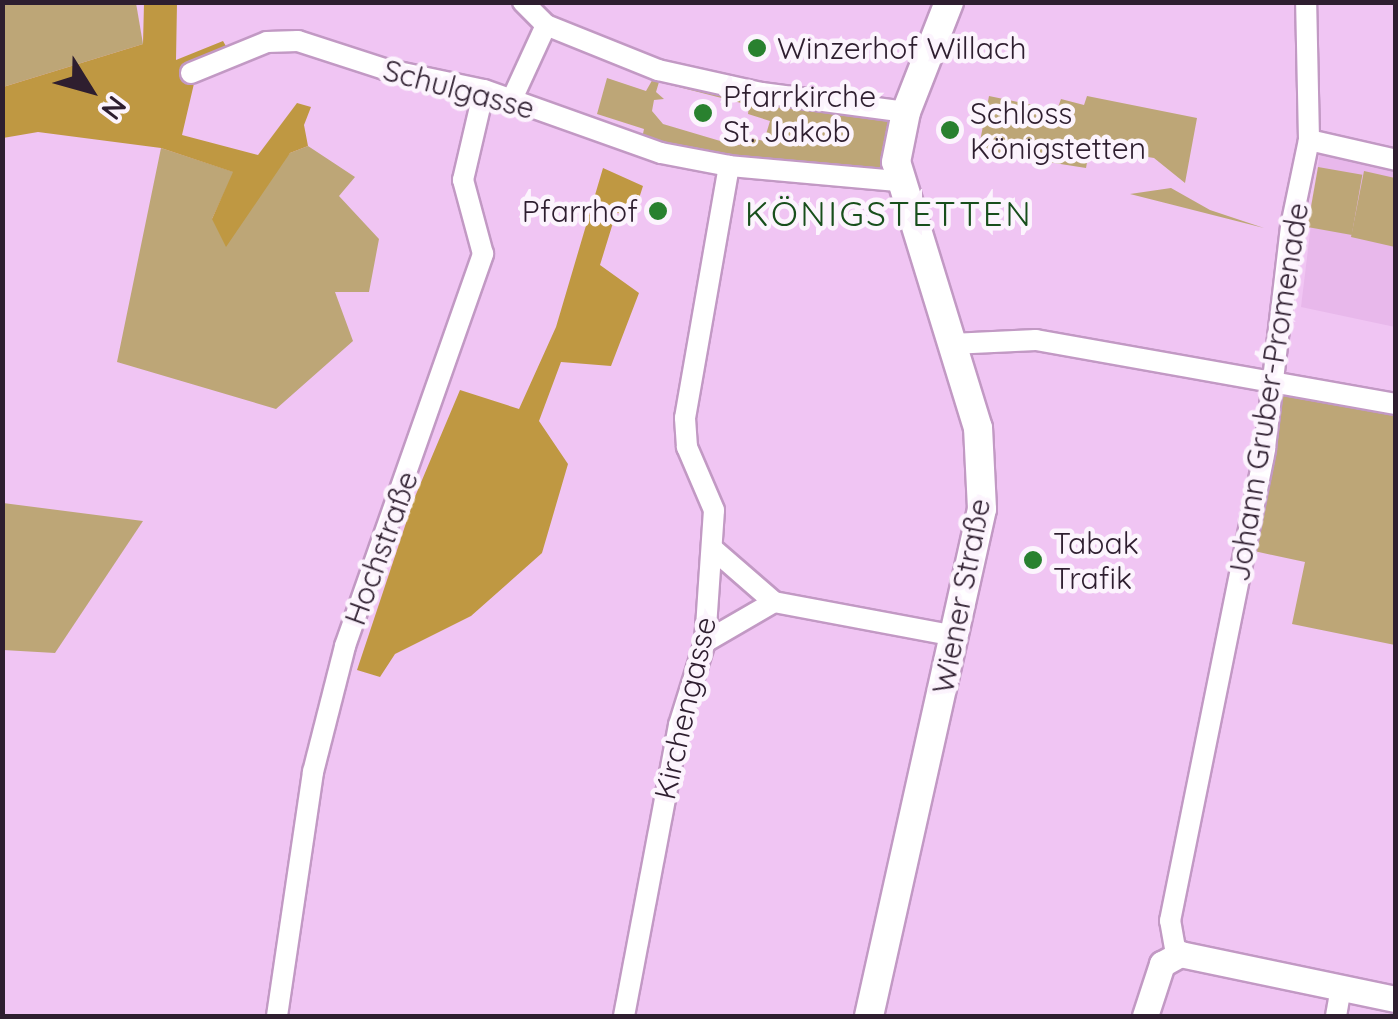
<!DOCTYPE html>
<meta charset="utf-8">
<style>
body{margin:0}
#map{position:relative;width:1398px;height:1019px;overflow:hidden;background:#f0c5f3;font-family:Quicksand,sans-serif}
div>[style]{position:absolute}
.built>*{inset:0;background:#e8b8eb}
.green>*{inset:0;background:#bda677;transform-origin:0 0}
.forest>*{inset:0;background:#bf9842}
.roads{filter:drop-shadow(2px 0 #c299c4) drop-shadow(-2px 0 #c299c4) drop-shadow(0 2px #c299c4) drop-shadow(0 -2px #c299c4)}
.minor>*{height:20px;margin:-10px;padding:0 10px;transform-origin:10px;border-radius:10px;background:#fff}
.tertiary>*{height:25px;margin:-12.5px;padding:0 12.5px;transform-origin:12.5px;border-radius:12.5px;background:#fff}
.secondary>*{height:28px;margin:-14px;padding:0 14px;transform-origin:14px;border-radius:14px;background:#fff}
.dots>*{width:28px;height:28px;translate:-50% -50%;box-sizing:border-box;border:5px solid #fcf4fd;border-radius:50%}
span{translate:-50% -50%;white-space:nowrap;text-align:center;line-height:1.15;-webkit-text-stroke:9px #fcf4fd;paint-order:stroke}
.poi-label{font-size:30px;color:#2e1e2f}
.left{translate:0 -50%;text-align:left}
.right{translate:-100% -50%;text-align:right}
.street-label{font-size:30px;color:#2e1e2f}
.quarter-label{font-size:35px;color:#184f1c;letter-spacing:2.5px}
.frame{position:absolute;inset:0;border:5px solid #2e1e2f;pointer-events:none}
.north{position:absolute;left:40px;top:40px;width:100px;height:100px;-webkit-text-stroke:8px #fcf4fd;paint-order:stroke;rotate:127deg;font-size:28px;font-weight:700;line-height:40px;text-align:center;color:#2e1e2f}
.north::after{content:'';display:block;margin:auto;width:35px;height:45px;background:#2e1e2f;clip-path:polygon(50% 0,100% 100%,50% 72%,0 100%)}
</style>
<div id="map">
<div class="built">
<i style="clip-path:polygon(1320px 150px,1395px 166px,1395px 327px,1301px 307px)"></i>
</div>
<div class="green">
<i style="clip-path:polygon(3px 3px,136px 3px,143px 44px,3px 87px)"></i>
<i style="clip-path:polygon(evenodd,658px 70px,906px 112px,898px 181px,755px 165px,641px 143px,644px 129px,597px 114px,607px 78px,646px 91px,658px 70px,659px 82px,749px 105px,748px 114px,770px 121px,764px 141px,742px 136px,740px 145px,727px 143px,663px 124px,652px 111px,654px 100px,664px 99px,656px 92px,659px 82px)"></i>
<i style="clip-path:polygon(989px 96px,1057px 110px,1061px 99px,1084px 105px,1087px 96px,1197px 118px,1185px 183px,1154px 158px,1123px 153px,1121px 161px,1088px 157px,1086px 168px,978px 151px)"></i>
<i style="clip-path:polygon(308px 146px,355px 177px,339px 196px,379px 239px,369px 292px,335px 292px,353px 341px,276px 409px,117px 362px,161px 148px,234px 172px,212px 219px,290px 153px)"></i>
<i style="left:1318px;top:167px;width:45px;height:61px;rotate:10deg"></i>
<i style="clip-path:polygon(1364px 171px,1395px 178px,1395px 247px,1351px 237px)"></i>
<i style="clip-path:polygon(1171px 188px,1210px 210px,1264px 228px,1130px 194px)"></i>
<i style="clip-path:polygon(1284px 387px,1395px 409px,1395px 645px,1292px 624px,1305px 562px,1254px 551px)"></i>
<i style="clip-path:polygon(3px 503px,143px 521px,55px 653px,3px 650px)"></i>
</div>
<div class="forest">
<i style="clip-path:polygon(144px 3px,177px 3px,176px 60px,223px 41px,227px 48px,196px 75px,182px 135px,258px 155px,297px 103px,311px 107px,304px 125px,308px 146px,290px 153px,226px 247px,212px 219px,233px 172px,161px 148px,38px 132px,3px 138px,3px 87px,143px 44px)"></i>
<i style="clip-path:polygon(603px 168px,643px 186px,634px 214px,616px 213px,600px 265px,639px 293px,611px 366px,561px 362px,539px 421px,568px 464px,542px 553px,471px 616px,395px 654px,380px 677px,357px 670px,414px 499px,460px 390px,519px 409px,556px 327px)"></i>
</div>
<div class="roads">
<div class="minor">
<i style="left:523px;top:2px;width:33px;rotate:45deg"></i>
<i style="left:546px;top:25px;width:121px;rotate:21.9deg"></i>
<i style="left:658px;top:70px;width:107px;rotate:12.5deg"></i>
<i style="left:762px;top:93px;width:145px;rotate:7.5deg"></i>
<i style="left:191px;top:73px;width:82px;rotate:-22.2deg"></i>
<i style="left:267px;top:42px;width:31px;rotate:-2deg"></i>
<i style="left:298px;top:41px;width:90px;rotate:18deg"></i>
<i style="left:384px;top:69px;width:102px;rotate:11.9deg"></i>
<i style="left:484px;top:90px;width:188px;rotate:19.6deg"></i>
<i style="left:661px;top:153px;width:69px;rotate:10.8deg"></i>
<i style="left:729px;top:166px;width:170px;rotate:5.1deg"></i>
<i style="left:512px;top:99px;width:81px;rotate:-65.3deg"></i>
<i style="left:1309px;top:140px;width:89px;rotate:12.9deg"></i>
<i style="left:951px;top:344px;width:85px;rotate:-2.7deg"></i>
<i style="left:1036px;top:340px;width:366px;rotate:10.1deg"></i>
<i style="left:713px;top:549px;width:81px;rotate:41deg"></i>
<i style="left:705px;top:642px;width:80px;rotate:-30.1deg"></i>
<i style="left:774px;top:602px;width:184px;rotate:10.6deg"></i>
<i style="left:1176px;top:954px;width:34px;rotate:-100deg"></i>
<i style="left:1170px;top:921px;width:482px;rotate:-78.6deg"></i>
<i style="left:1265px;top:448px;width:224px;rotate:-83.3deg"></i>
<i style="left:1291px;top:226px;width:88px;rotate:-78.2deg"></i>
<i style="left:1309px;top:140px;width:138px;rotate:-91.2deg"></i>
<i style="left:277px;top:1016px;width:247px;rotate:-81.6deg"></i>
<i style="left:313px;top:772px;width:130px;rotate:-75.7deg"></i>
<i style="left:345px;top:646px;width:416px;rotate:-70.6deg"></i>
<i style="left:483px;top:254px;width:77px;rotate:-105.1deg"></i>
<i style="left:463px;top:180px;width:92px;rotate:-76.9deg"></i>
<i style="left:624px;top:1016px;width:296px;rotate:-79.3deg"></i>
<i style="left:679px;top:725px;width:87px;rotate:-72.6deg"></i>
<i style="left:705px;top:642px;width:132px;rotate:-86.1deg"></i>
<i style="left:714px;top:510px;width:69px;rotate:-113.2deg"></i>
<i style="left:687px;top:447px;width:29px;rotate:-94deg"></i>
<i style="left:685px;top:418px;width:256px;rotate:-80.1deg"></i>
<i style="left:1336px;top:1016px;width:27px;rotate:-80deg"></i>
</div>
<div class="tertiary">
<i style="left:1145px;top:1016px;width:55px;rotate:-71.9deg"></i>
<i style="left:1162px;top:964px;width:21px;rotate:-29deg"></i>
<i style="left:1180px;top:954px;width:221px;rotate:11.8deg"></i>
</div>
<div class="secondary">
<i style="left:869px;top:1016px;width:519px;rotate:-77.44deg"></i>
<i style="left:982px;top:509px;width:81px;rotate:-92.8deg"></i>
<i style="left:978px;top:428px;width:278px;rotate:-107.1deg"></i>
<i style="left:896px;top:162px;width:51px;rotate:-78.7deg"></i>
<i style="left:906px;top:112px;width:118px;rotate:-68.6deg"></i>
</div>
</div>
<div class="dots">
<i style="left:757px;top:48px;background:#29812f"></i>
<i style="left:703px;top:113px;background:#29812f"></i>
<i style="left:950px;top:130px;background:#29812f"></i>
<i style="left:658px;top:211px;background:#29812f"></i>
<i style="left:1033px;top:560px;background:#29812f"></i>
</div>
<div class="poi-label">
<span class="left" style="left:777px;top:48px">Winzerhof Willach</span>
<span class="left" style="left:723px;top:113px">Pfarrkirche<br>St. Jakob</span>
<span class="left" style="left:970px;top:130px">Schloss<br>Königstetten</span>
<span class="right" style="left:638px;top:211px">Pfarrhof</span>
<span class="left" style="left:1053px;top:560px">Tabak<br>Trafik</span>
</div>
<div class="street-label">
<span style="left:459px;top:89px;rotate:15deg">Schulgasse</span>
<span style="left:1268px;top:392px;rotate:-81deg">Johann Gruber-Promenade</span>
<span style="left:381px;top:548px;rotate:-70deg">Hochstraße</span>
<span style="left:961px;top:596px;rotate:-79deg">Wiener Straße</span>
<span style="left:685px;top:708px;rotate:-77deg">Kirchengasse</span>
</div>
<div class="quarter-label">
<span style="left:889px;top:213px">KÖNIGSTETTEN</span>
</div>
<div class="frame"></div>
<div class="north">N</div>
</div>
